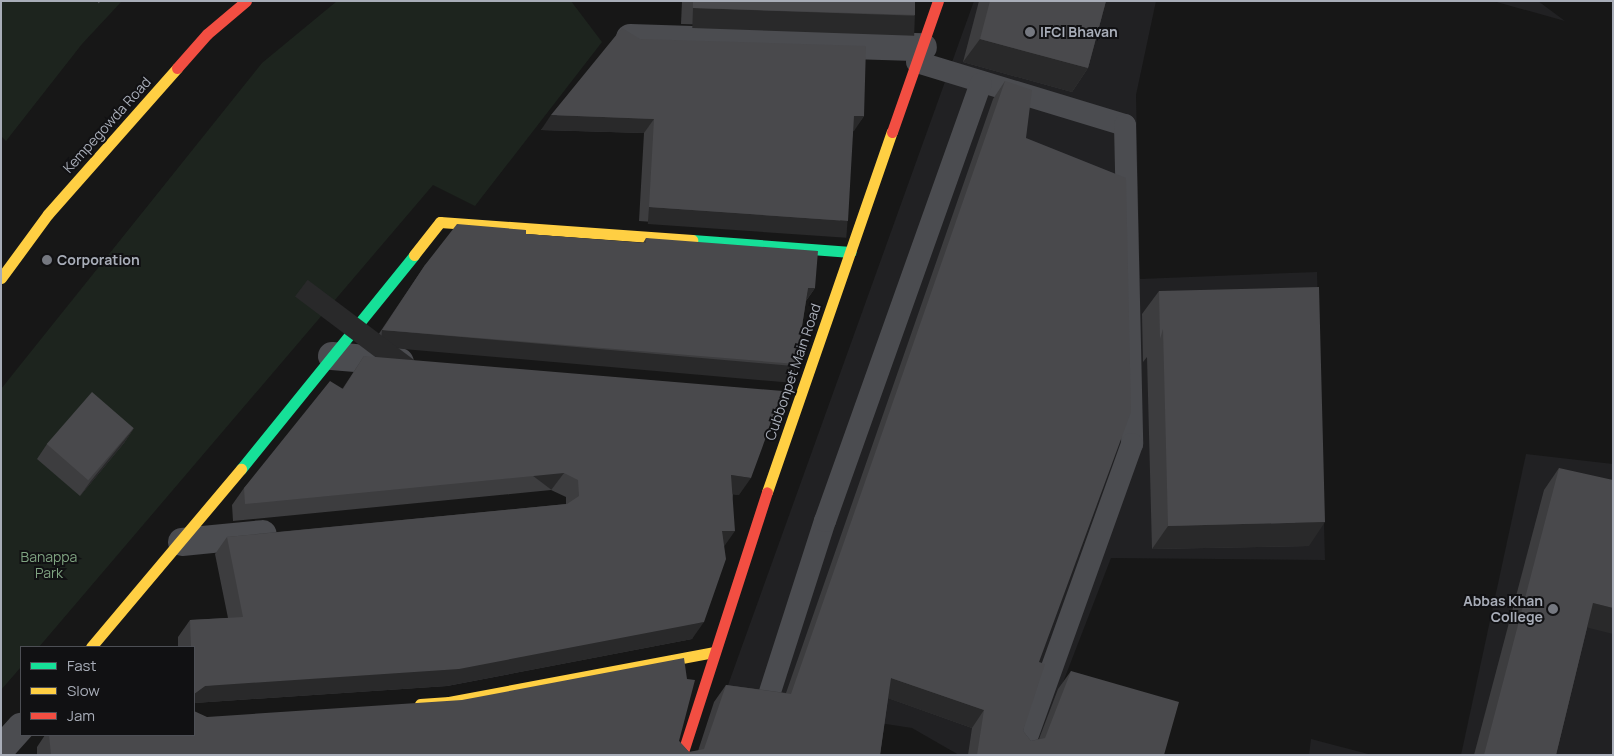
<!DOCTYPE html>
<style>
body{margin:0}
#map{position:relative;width:1614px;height:756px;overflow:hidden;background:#171717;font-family:Manrope,sans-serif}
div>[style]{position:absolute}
.built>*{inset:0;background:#212123}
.green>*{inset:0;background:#1d241e}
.path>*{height:3px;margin-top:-1.5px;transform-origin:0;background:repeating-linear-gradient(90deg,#4d4e52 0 2.5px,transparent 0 6.5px)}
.lane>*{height:22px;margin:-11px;padding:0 11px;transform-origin:11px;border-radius:11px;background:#4b4c50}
.street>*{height:28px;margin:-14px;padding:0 14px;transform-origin:14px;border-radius:14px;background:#4b4c50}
.fast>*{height:11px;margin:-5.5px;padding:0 5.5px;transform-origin:5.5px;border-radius:5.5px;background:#16e098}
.slow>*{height:11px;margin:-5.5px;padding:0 5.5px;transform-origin:5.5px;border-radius:5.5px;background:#ffcf43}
.jam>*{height:11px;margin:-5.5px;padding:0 5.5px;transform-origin:5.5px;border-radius:5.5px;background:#f24e42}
.wall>*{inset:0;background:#3d3d3f}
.shaded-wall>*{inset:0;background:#29292a;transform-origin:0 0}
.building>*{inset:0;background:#49494c;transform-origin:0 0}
.dots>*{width:14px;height:14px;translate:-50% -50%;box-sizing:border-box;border:2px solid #111113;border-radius:50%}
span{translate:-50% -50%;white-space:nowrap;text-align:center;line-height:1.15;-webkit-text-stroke:4px #111113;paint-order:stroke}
.poi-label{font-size:14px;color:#a8adb8;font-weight:700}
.left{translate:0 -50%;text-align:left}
.right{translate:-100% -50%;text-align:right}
.street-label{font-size:14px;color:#a8adb8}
.park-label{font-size:14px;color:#7fa381}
.frame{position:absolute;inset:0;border:2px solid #a8adb8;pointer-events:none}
.legend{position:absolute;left:20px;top:646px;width:175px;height:90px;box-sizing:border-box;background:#111113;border:1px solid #4d4f55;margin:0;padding:6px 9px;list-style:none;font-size:15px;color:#a8adb8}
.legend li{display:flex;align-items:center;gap:10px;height:25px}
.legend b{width:25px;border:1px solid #4d4f55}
</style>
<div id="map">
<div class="built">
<i style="clip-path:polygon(974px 1px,1156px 1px,1136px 95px,1140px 279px,1317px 272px,1325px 560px,1111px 558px,1035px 755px,959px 755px,912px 728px,723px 699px)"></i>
<i style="clip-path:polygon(1493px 1px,1538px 1px,1565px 21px)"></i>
<i style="clip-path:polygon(1526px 454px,1613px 464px,1613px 755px,1461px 755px)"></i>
<i style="clip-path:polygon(1311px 739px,1372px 755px,1309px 755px)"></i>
</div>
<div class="green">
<i style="clip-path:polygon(1px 1px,122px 1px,82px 44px,6px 141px,1px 136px)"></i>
<i style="clip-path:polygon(337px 1px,571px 1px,602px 42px,475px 206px,433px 185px,39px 647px,21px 647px,21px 667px,1px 690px,1px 389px,262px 63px)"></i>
</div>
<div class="path">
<i style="left:99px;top:1px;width:1px;rotate:45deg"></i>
</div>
<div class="lane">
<i style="left:917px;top:62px;width:217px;rotate:16.9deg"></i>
<i style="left:1125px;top:125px;width:319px;rotate:88.7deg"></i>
<i style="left:1132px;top:444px;width:321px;rotate:109.7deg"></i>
<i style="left:769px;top:695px;width:183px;rotate:-72.2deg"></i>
<i style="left:825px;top:521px;width:464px;rotate:-70.4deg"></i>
</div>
<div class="street">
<i style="left:630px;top:38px;width:293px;rotate:1.8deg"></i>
<i style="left:332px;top:356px;width:68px;rotate:5deg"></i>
<i style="left:182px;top:542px;width:81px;rotate:-5.6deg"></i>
<i style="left:1px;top:749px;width:30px;rotate:-48deg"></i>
</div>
<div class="fast">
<i style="left:692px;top:240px;width:159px;rotate:4.3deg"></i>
<i style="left:241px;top:469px;width:275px;rotate:-51deg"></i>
</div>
<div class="slow">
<i style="left:414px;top:255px;width:42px;rotate:-51.8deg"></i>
<i style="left:440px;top:222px;width:253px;rotate:4.1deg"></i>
<i style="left:1px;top:278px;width:79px;rotate:-53.7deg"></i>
<i style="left:48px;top:214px;width:195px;rotate:-48.5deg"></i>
<i style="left:767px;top:492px;width:381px;rotate:-70.9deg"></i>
<i style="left:91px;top:647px;width:233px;rotate:-49.9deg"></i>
<i style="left:420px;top:704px;width:29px;rotate:-4deg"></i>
<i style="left:449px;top:702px;width:269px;rotate:-10.7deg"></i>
</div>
<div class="jam">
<i style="left:177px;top:68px;width:45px;rotate:-48.6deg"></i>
<i style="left:207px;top:34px;width:51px;rotate:-40.2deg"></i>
<i style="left:892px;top:132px;width:139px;rotate:-70.7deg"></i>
<i style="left:682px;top:755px;width:276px;rotate:-72.1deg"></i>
</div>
<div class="wall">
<i style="clip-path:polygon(682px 1px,915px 1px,915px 15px,904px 31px,681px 24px)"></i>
<i style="clip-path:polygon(979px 1px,1106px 1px,1088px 68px,1072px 92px,963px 62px)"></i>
<i style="clip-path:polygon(640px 39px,864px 116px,853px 131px,838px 235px,639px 221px,644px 133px,541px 130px)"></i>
<i style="clip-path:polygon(1005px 81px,1026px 138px,1039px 662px,1023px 731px,1031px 741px,1039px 739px,1058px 689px,1071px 671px,1164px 755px,968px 755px,972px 728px,888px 698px,880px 755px,37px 755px,37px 747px,45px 735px,194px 735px,207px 717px,679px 741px,689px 752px,698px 751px,714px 702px,726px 685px,786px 693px,993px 99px)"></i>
<i style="clip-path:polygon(526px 234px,643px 243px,646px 238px,815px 288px,806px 301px,796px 364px,786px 378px,372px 344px,425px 265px)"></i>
<i style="clip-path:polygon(1159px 291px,1309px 546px,1152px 549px,1147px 357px,1143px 362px,1142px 314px)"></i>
<i style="clip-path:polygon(364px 356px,739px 495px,733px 494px,724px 546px,692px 639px,447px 686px,194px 703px,194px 647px,178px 647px,178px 637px,190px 620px,228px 618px,215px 554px,227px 537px,566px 504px,566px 497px,551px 490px,233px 521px,232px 505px,244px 488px,343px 388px)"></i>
<i style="clip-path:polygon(134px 428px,124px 443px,80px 496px,37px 459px,47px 444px)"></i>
<i style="clip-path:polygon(1559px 468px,1587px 628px,1556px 755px,1474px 755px,1544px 490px)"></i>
</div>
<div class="shaded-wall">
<i style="left:693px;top:8px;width:222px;height:20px;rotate:2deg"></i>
<i style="clip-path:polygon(980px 39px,1088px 68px,1072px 92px,963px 62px)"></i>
<i style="clip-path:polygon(551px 115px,654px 119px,644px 133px,541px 130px)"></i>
<i style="clip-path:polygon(854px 116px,864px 116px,854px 131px,844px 130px)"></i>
<i style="left:649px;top:207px;width:199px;height:17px;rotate:4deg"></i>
<i style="clip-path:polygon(808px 288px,815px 288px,805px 302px)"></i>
<i style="left:382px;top:330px;width:415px;height:17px;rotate:5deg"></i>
<i style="clip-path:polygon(134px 428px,124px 443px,80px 496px,90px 482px)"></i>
<i style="left:564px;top:473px;width:21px;height:321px;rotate:127deg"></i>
<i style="clip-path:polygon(731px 475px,751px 478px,739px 495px,719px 493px)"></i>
<i style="clip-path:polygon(1325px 522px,1309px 546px,1152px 549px,1168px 526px)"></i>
<i style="clip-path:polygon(722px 531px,735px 531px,723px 548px)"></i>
<i style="clip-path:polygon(1593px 603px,1613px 608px,1613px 634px,1577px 625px)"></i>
<i style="clip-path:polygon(704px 622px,692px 639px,447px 686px,194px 703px,194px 694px,205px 686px)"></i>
<i style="clip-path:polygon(891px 678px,984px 710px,972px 728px,879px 695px)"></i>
</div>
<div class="building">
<i style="clip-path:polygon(693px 1px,915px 1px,915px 15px,693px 8px)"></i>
<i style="clip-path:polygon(990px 1px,1106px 1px,1088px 68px,980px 39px)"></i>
<i style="clip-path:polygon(622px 28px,640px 39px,866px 46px,864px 116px,854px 116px,848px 221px,649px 207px,654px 119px,551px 115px)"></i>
<i style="clip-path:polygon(1005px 81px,1032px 90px,1026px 138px,1126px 178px,1131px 412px,1039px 662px,1045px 664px,1023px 731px,1031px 741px,1045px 738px,1071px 671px,1179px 702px,1164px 755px,1082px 755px,1078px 754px,1078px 755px,977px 755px,984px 710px,891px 678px,880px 755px,51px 755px,49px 735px,194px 735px,194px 711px,207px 717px,462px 700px,684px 658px,687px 679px,695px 680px,679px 741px,689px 752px,704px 749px,726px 685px,791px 694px)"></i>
<i style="clip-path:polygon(457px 224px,526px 230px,526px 234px,646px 243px,646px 238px,818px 251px,815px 288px,808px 288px,796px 364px,382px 330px,425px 265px)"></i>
<i style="clip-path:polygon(1319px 287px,1325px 522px,1168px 526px,1163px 329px,1160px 339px,1159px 291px)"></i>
<i style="clip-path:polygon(364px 356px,783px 391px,751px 478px,731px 475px,735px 531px,722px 531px,726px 559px,704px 622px,459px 669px,205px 686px,194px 694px,194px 647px,191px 647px,190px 620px,243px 617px,227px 537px,567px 504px,579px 496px,578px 480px,564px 473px,245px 504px,244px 488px,330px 381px,343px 389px)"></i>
<i style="left:92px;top:392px;width:55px;height:69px;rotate:41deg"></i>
<i style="clip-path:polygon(1559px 468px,1613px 480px,1613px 608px,1593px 603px,1556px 755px,1484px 755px)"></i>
</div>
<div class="dots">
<i style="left:1030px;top:32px;background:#757880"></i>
<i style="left:47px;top:260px;background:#757880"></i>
<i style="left:1553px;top:609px;background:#757880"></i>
</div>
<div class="poi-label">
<span class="left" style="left:1040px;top:32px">IFCI Bhavan</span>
<span class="left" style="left:57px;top:260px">Corporation</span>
<span class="right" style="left:1543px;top:609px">Abbas Khan<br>College</span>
</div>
<div class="street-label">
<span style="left:107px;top:125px;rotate:-48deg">Kempegowda Road</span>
<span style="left:793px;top:372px;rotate:-71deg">Cubbonpet Main Road</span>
</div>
<div class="park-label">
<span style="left:49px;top:565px">Banappa<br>Park</span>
</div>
<div class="frame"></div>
<ul class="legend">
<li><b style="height:6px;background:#16e098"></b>Fast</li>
<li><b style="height:6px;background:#ffcf43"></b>Slow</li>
<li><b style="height:6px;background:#f24e42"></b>Jam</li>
</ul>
</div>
